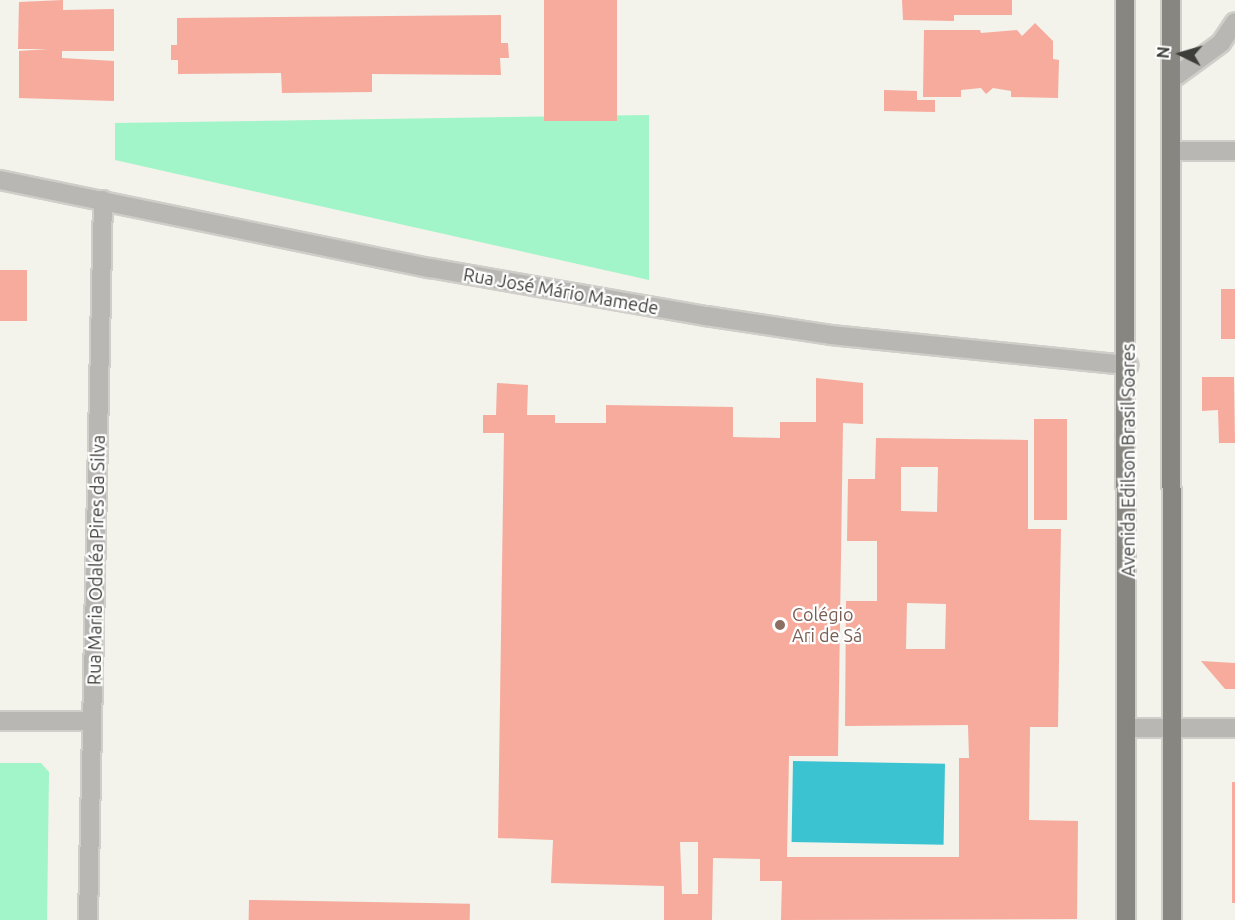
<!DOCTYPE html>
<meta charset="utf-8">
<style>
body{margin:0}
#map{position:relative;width:1235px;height:920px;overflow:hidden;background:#f3f2eb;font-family:Ubuntu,sans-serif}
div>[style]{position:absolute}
.green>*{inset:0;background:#a1f5c8}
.water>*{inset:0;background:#3cc3d2;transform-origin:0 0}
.building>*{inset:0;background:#f6ab9d;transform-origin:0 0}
.roads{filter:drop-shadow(2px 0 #cfcec8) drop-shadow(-2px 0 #cfcec8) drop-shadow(0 2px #cfcec8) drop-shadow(0 -2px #cfcec8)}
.minor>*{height:18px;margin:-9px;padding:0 9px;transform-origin:9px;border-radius:9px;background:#b9b7b4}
.major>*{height:18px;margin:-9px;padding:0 9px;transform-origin:9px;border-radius:9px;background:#888681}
.dots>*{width:16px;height:16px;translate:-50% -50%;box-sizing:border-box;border:3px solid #fff;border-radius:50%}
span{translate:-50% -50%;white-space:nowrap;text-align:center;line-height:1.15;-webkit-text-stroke:4.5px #fff;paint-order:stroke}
.street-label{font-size:18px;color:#3d3d3a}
.education-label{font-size:18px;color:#785e54}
.left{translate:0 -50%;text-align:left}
.north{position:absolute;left:1151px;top:24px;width:60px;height:60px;-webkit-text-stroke:4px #fff;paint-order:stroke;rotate:275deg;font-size:16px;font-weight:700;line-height:24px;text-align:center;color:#3d3d3a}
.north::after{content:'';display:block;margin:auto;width:21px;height:27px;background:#3d3d3a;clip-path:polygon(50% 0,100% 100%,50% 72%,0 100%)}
</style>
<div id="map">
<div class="green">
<i style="clip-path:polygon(649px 115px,649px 280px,115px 160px,115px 123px)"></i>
<i style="clip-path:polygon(0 763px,41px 763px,49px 772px,47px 920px,0 920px)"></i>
</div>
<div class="water">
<i style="left:793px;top:761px;width:152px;height:81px;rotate:1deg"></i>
</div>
<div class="building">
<i style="clip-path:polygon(63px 0,63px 10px,114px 9px,114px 51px,62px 51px,62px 58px,114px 61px,114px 101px,19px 98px,19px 51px,48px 49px,18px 49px,19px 2px)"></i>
<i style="left:544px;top:0;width:73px;height:121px"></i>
<i style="clip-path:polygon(902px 0,1012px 0,1012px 15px,954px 15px,954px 21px,903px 20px)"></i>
<i style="clip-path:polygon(501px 15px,501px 43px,508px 43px,509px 58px,500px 58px,501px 75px,372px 74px,372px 92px,282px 93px,281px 73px,178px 74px,178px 60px,171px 60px,171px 45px,177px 45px,177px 18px)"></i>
<i style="clip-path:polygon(1035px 23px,1053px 41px,1053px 59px,1059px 60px,1058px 98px,1011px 97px,1011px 91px,993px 88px,986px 94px,981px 88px,961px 90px,961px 97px,923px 97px,924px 30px,980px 30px,981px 33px,1017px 30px,1022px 36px)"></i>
<i style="clip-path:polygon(884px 90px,917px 91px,917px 100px,935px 100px,935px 112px,884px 111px)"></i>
<i style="left:0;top:270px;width:27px;height:51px"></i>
<i style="left:1221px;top:289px;width:14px;height:50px"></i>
<i style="clip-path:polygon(1202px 377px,1234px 377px,1235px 443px,1219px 443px,1218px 410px,1202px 411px)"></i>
<i style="clip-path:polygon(evenodd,816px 378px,863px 383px,863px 424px,843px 423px,838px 756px,789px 756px,787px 857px,959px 857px,959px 758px,969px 758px,968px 725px,845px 726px,846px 601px,877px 601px,877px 541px,847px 541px,848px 479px,875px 479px,876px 438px,1028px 440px,1028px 529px,1061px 529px,1058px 727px,1030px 727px,1029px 820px,1078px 821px,1077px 919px,781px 920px,782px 881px,760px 881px,760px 859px,713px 858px,712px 920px,664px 920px,664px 886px,551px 883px,553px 840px,498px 838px,504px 433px,483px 433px,483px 415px,496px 415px,497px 383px,528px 385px,527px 415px,555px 415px,555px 423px,606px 423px,606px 405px,733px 407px,733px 437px,780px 438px,780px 422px,816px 422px,816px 378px,901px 467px,938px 467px,937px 512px,901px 511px,901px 467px,816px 378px,907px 603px,946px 604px,945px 649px,906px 649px,907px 603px,816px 378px,680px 842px,698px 842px,698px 894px,682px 894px,680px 842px)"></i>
<i style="left:1034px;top:419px;width:33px;height:101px"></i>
<i style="clip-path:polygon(1201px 661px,1235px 663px,1235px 689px,1225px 689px)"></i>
<i style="left:1232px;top:782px;width:3px;height:121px"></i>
<i style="left:249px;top:900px;width:221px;height:20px;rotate:1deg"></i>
</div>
<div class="roads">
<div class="minor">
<i style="left:1172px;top:79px;width:61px;rotate:-36.3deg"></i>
<i style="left:1221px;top:43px;width:25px;rotate:-56deg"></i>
<i style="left:1172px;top:151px;width:63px"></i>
<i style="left:0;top:180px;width:439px;rotate:11.6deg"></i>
<i style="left:430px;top:268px;width:280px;rotate:9.9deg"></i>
<i style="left:706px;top:316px;width:126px;rotate:8.6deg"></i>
<i style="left:831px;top:335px;width:299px;rotate:5.8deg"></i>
<i style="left:0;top:721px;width:92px"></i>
<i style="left:1128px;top:728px;width:107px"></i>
<i style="left:88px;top:920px;width:720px;rotate:-88.81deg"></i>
</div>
<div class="major">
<i style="left:1125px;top:0;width:920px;rotate:89.94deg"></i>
<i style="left:1171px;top:0;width:920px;rotate:89.94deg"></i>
</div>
</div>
<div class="dots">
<i style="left:780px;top:625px;background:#8d6e63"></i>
</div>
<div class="street-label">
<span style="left:561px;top:291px;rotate:10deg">Rua José Mário Mamede</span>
<span style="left:1128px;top:460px;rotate:-90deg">Avenida Edilson Brasil Soares</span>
<span style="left:96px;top:560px;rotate:-89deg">Rua Maria Odaléa Pires da Silva</span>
</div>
<div class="education-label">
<span class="left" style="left:792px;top:625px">Colégio<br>Ari de Sá</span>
</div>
<div class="north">N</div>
</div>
